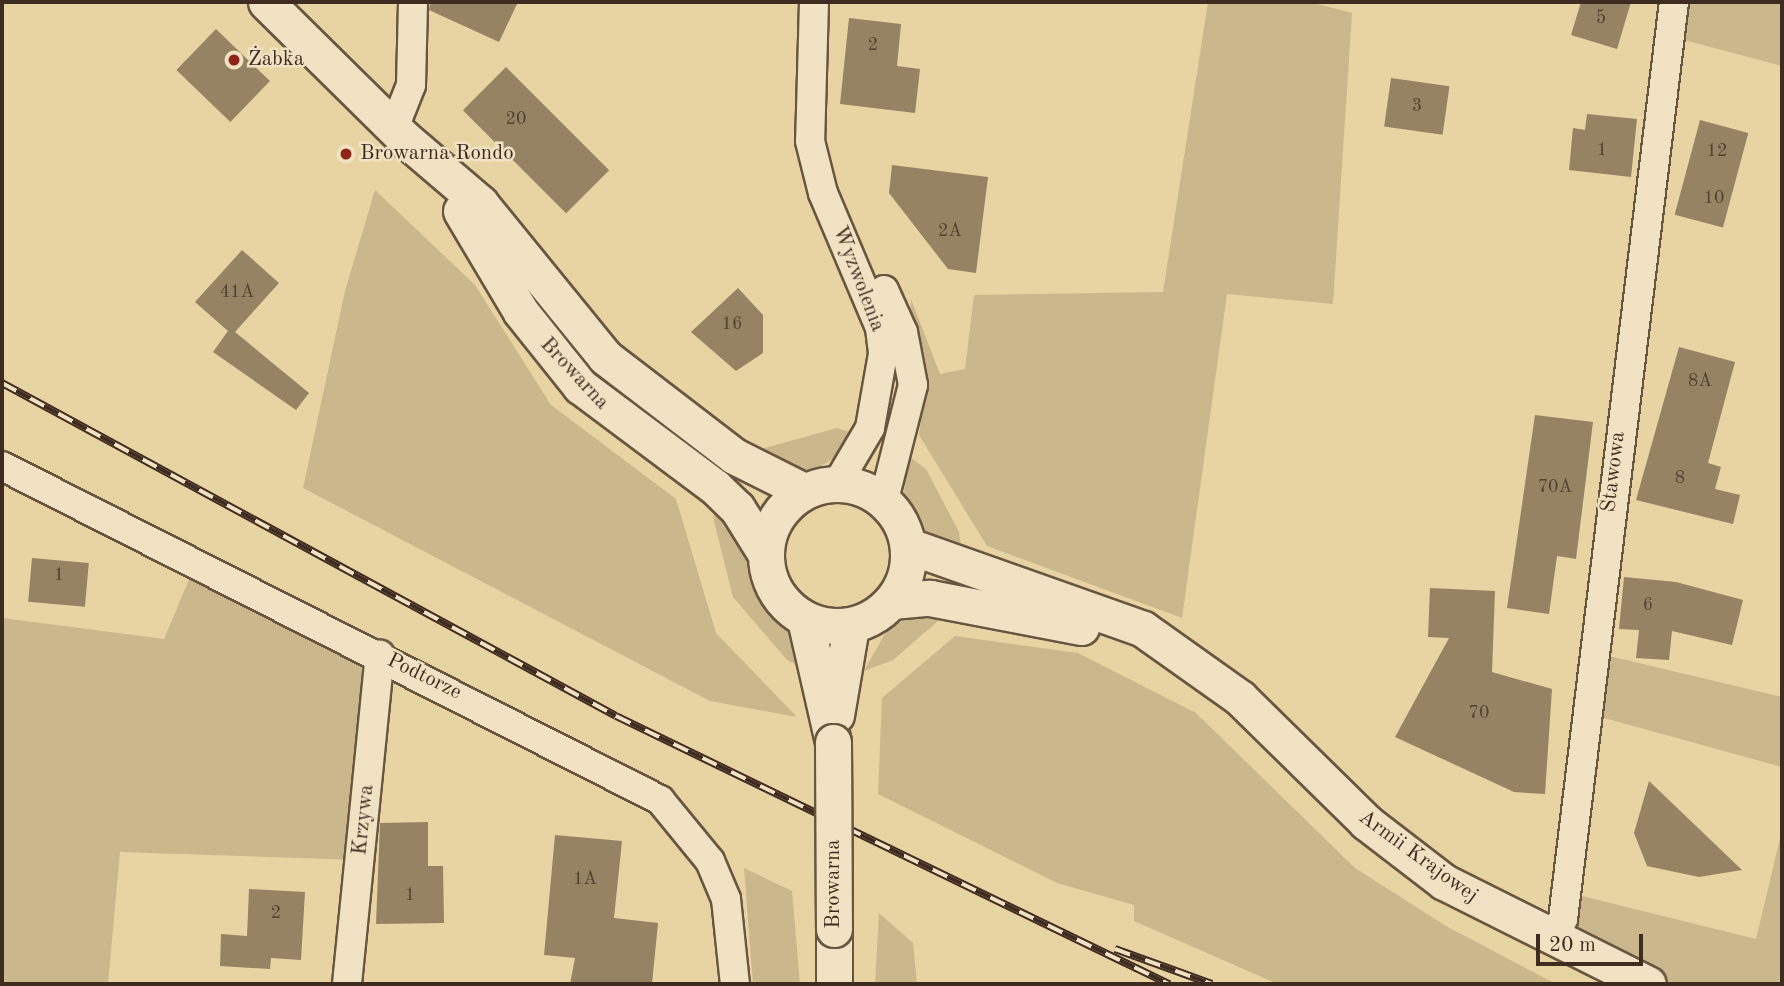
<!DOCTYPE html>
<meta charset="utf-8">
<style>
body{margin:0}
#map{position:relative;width:1784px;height:986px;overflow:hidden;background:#e8d3a2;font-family:"Old Standard TT",serif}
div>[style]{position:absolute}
.green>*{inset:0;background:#cbb78c}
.building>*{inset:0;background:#968364;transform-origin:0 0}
.roads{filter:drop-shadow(2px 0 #685640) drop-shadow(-2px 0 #685640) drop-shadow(0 2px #685640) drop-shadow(0 -2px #685640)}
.minor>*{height:28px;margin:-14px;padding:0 14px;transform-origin:14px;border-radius:14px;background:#f0e2c3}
.tertiary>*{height:35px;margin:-17.5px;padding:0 17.5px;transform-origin:17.5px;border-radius:17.5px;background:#f0e2c3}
.tertiary>.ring{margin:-17.5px;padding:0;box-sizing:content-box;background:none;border:35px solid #f0e2c3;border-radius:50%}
.rail>*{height:8px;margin-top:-4px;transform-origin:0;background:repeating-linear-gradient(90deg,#f0e2c3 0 16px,#3e2c20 0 32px);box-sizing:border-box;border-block:2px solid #3e2c20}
.bridges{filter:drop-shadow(2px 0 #685640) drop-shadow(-2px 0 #685640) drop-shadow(0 2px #685640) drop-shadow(0 -2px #685640)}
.tertiary-bridge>*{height:35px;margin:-17.5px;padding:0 17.5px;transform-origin:17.5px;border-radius:17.5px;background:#f0e2c3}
.dots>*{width:19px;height:19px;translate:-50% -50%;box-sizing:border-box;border:4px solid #f0e2c3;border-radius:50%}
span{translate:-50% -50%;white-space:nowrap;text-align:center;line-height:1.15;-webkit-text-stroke:5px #f0e2c3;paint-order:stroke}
.number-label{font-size:18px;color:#544231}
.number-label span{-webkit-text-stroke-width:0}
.poi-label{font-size:21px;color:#3e2c20}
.left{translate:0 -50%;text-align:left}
.street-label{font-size:21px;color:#3e2c20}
.frame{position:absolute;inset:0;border:4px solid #3e2c20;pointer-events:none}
.scale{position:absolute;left:1536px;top:934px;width:107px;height:32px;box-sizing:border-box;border:4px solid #3e2c20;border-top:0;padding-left:9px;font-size:21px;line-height:24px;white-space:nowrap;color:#3e2c20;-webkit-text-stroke:5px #f0e2c3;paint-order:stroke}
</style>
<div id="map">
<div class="green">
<i style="clip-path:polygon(1208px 2px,1310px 2px,1352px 13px,1333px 304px,1227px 294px,1182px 618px,987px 546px,919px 435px,926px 380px,910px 325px,911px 299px,940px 374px,965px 369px,974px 295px,1163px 292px)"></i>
<i style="clip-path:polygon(1674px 2px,1782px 2px,1782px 66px,1669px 36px)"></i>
<i style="clip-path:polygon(375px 190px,475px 285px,551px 405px,676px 499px,716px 633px,797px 717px,710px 701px,303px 488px,345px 291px)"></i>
<i style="clip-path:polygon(837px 428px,856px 434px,840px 455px,814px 470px,796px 472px,754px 451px)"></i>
<i style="clip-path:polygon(907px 455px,926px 469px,959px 532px,962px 553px,930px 540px,916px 524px,904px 493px)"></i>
<i style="clip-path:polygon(717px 503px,744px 546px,754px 590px,796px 642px,804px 668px,787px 660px,733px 597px,713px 517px)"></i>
<i style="clip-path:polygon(196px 563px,380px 655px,360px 860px,120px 852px,108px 984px,2px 984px,2px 618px,164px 639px)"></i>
<i style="clip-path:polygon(945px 615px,893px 660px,864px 671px,887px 630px,912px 616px)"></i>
<i style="clip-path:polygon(955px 636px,1078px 653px,1196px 713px,1355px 868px,1446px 926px,1556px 984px,1278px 984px,1134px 921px,1134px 905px,1057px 883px,878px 794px,882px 698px)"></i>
<i style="clip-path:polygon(1605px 655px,1782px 697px,1782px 767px,1597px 716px)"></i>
<i style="clip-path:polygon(1782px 830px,1782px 984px,1648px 984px,1553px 940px,1574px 894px,1756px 939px)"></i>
<i style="clip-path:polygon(744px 868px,792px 891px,800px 984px,753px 984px)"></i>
<i style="clip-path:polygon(879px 913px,913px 943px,917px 984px,875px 984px)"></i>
</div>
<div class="building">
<i style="clip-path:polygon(430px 2px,518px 2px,499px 42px,429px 10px)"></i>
<i style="clip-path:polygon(1581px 2px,1631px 2px,1617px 49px,1571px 35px)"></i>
<i style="clip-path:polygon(849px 18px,901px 24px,897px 66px,920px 69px,915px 113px,840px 104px)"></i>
<i style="left:216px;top:29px;width:75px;height:57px;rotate:44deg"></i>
<i style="left:506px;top:67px;width:146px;height:61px;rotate:45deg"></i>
<i style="left:1391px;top:78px;width:59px;height:49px;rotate:8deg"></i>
<i style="clip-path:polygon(1587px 114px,1637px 119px,1631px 177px,1569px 170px,1573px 128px,1585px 130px)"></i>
<i style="left:1700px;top:120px;width:50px;height:98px;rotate:15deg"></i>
<i style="clip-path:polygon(892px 165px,988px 177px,976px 273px,948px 269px,889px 193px)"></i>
<i style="clip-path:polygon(242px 250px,279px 283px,235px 332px,309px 393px,296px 410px,213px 352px,228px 331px,195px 302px)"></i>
<i style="clip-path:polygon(738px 288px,763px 315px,763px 353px,736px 371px,691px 332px)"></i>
<i style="clip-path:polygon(1679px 347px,1735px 362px,1708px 463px,1721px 467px,1715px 489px,1740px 495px,1733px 524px,1636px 500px)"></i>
<i style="clip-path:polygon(1535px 415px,1593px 422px,1576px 559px,1557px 556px,1549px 614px,1507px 608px)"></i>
<i style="left:32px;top:558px;width:57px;height:44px;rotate:5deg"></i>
<i style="clip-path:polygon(1624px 577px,1676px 582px,1743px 600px,1732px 645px,1672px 631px,1669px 660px,1636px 658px,1639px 630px,1619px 629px)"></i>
<i style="clip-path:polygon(1430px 588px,1495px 591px,1492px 672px,1552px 689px,1545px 794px,1514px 792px,1395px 737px,1449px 638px,1428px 637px)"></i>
<i style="clip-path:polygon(1649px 781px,1742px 870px,1699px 877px,1647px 866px,1634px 833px)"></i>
<i style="clip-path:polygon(428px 822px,428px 866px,443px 866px,444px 923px,376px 924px,380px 823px)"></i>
<i style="clip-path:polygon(555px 835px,622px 841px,614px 918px,658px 923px,652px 984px,570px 984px,575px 958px,544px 955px)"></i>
<i style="clip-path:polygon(249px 889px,305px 892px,301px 960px,271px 958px,270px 969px,220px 966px,221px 934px,247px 936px)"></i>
</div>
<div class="roads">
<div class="minor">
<i style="left:814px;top:2px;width:139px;rotate:91.6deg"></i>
<i style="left:810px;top:141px;width:54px;rotate:76deg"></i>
<i style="left:823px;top:193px;width:147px;rotate:67.1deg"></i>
<i style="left:880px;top:328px;width:26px;rotate:83deg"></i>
<i style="left:883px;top:354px;width:75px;rotate:100deg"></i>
<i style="left:870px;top:428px;width:65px;rotate:120.5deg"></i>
<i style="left:394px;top:128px;width:46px;rotate:-68.4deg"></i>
<i style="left:411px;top:85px;width:83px;rotate:-88.6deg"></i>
<i style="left:884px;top:290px;width:46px;rotate:65.7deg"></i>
<i style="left:903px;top:332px;width:54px;rotate:79.3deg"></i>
<i style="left:913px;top:385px;width:119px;rotate:104.2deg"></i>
<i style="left:2px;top:466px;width:738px;rotate:26.91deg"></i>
<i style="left:660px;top:800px;width:79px;rotate:50.7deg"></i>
<i style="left:710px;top:861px;width:41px;rotate:67.2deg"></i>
<i style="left:726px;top:899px;width:85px;rotate:84deg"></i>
<i style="left:1553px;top:940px;width:23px;rotate:-65deg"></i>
<i style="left:1563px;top:919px;width:924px;rotate:-83.1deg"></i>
<i style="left:347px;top:984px;width:331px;rotate:-84.3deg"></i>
</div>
<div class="tertiary">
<i style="left:266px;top:2px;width:195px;rotate:44.6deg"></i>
<i style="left:405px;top:139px;width:99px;rotate:40.5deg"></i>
<i style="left:480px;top:203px;width:198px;rotate:50.9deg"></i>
<i style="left:605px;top:357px;width:163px;rotate:37.5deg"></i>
<i style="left:734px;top:456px;width:78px;rotate:26.6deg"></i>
<i style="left:461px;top:211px;width:117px;rotate:59.3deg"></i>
<i style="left:521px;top:312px;width:95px;rotate:51.4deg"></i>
<i style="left:580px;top:386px;width:169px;rotate:36.8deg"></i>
<i style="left:715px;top:487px;width:30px;rotate:44deg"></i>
<i style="left:737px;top:508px;width:53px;rotate:58.1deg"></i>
<i class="ring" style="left:766px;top:484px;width:107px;height:107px"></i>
<i style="left:909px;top:546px;width:248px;rotate:19.5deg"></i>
<i style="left:1143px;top:629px;width:119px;rotate:35.4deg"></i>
<i style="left:1240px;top:698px;width:177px;rotate:44.5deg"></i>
<i style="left:1366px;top:822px;width:98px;rotate:37.6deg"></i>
<i style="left:1444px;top:882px;width:228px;rotate:26.6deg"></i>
<i style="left:892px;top:601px;width:38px;rotate:-5deg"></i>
<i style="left:930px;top:598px;width:154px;rotate:10.9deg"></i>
<i style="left:805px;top:619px;width:126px;rotate:77.2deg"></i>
<i style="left:836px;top:715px;width:90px;rotate:-80.4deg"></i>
<i style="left:834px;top:984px;width:55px;rotate:-90deg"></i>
</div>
</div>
<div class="rail">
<i style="left:2px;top:383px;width:698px;rotate:28.47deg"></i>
<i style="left:616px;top:716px;width:615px;rotate:25.86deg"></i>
<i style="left:1115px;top:949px;width:103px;rotate:19.8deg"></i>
</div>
<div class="bridges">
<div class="tertiary-bridge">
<i style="left:833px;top:742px;width:187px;rotate:89.7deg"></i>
</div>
</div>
<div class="dots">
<i style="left:234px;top:60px;background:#8f2418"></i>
<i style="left:346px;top:154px;background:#8f2418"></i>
</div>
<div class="number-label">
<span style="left:1601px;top:18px">5</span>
<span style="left:873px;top:45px">2</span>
<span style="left:1417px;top:106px">3</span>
<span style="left:516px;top:119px">20</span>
<span style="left:1602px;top:150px">1</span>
<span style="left:1717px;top:151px">12</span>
<span style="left:1714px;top:198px">10</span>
<span style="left:950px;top:231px">2A</span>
<span style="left:237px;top:292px">41A</span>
<span style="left:732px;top:324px">16</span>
<span style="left:1700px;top:381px">8A</span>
<span style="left:1680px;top:478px">8</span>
<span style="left:1555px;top:487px">70A</span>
<span style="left:59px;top:575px">1</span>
<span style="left:1648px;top:605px">6</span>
<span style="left:1479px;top:713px">70</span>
<span style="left:585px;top:879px">1A</span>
<span style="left:410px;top:895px">1</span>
<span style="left:276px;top:913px">2</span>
</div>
<div class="poi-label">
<span class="left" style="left:248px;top:60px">Żabka</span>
<span class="left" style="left:360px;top:154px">Browarna Rondo</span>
</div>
<div class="street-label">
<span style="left:858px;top:279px;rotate:69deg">Wyzwolenia</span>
<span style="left:574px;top:374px;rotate:47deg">Browarna</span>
<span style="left:1614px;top:472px;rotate:-83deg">Stawowa</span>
<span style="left:424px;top:677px;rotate:26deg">Podtorze</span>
<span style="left:364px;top:820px;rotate:-84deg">Krzywa</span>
<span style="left:1418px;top:857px;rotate:36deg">Armii Krajowej</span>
<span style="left:834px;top:884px;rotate:-90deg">Browarna</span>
</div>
<div class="frame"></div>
<div class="scale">20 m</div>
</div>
